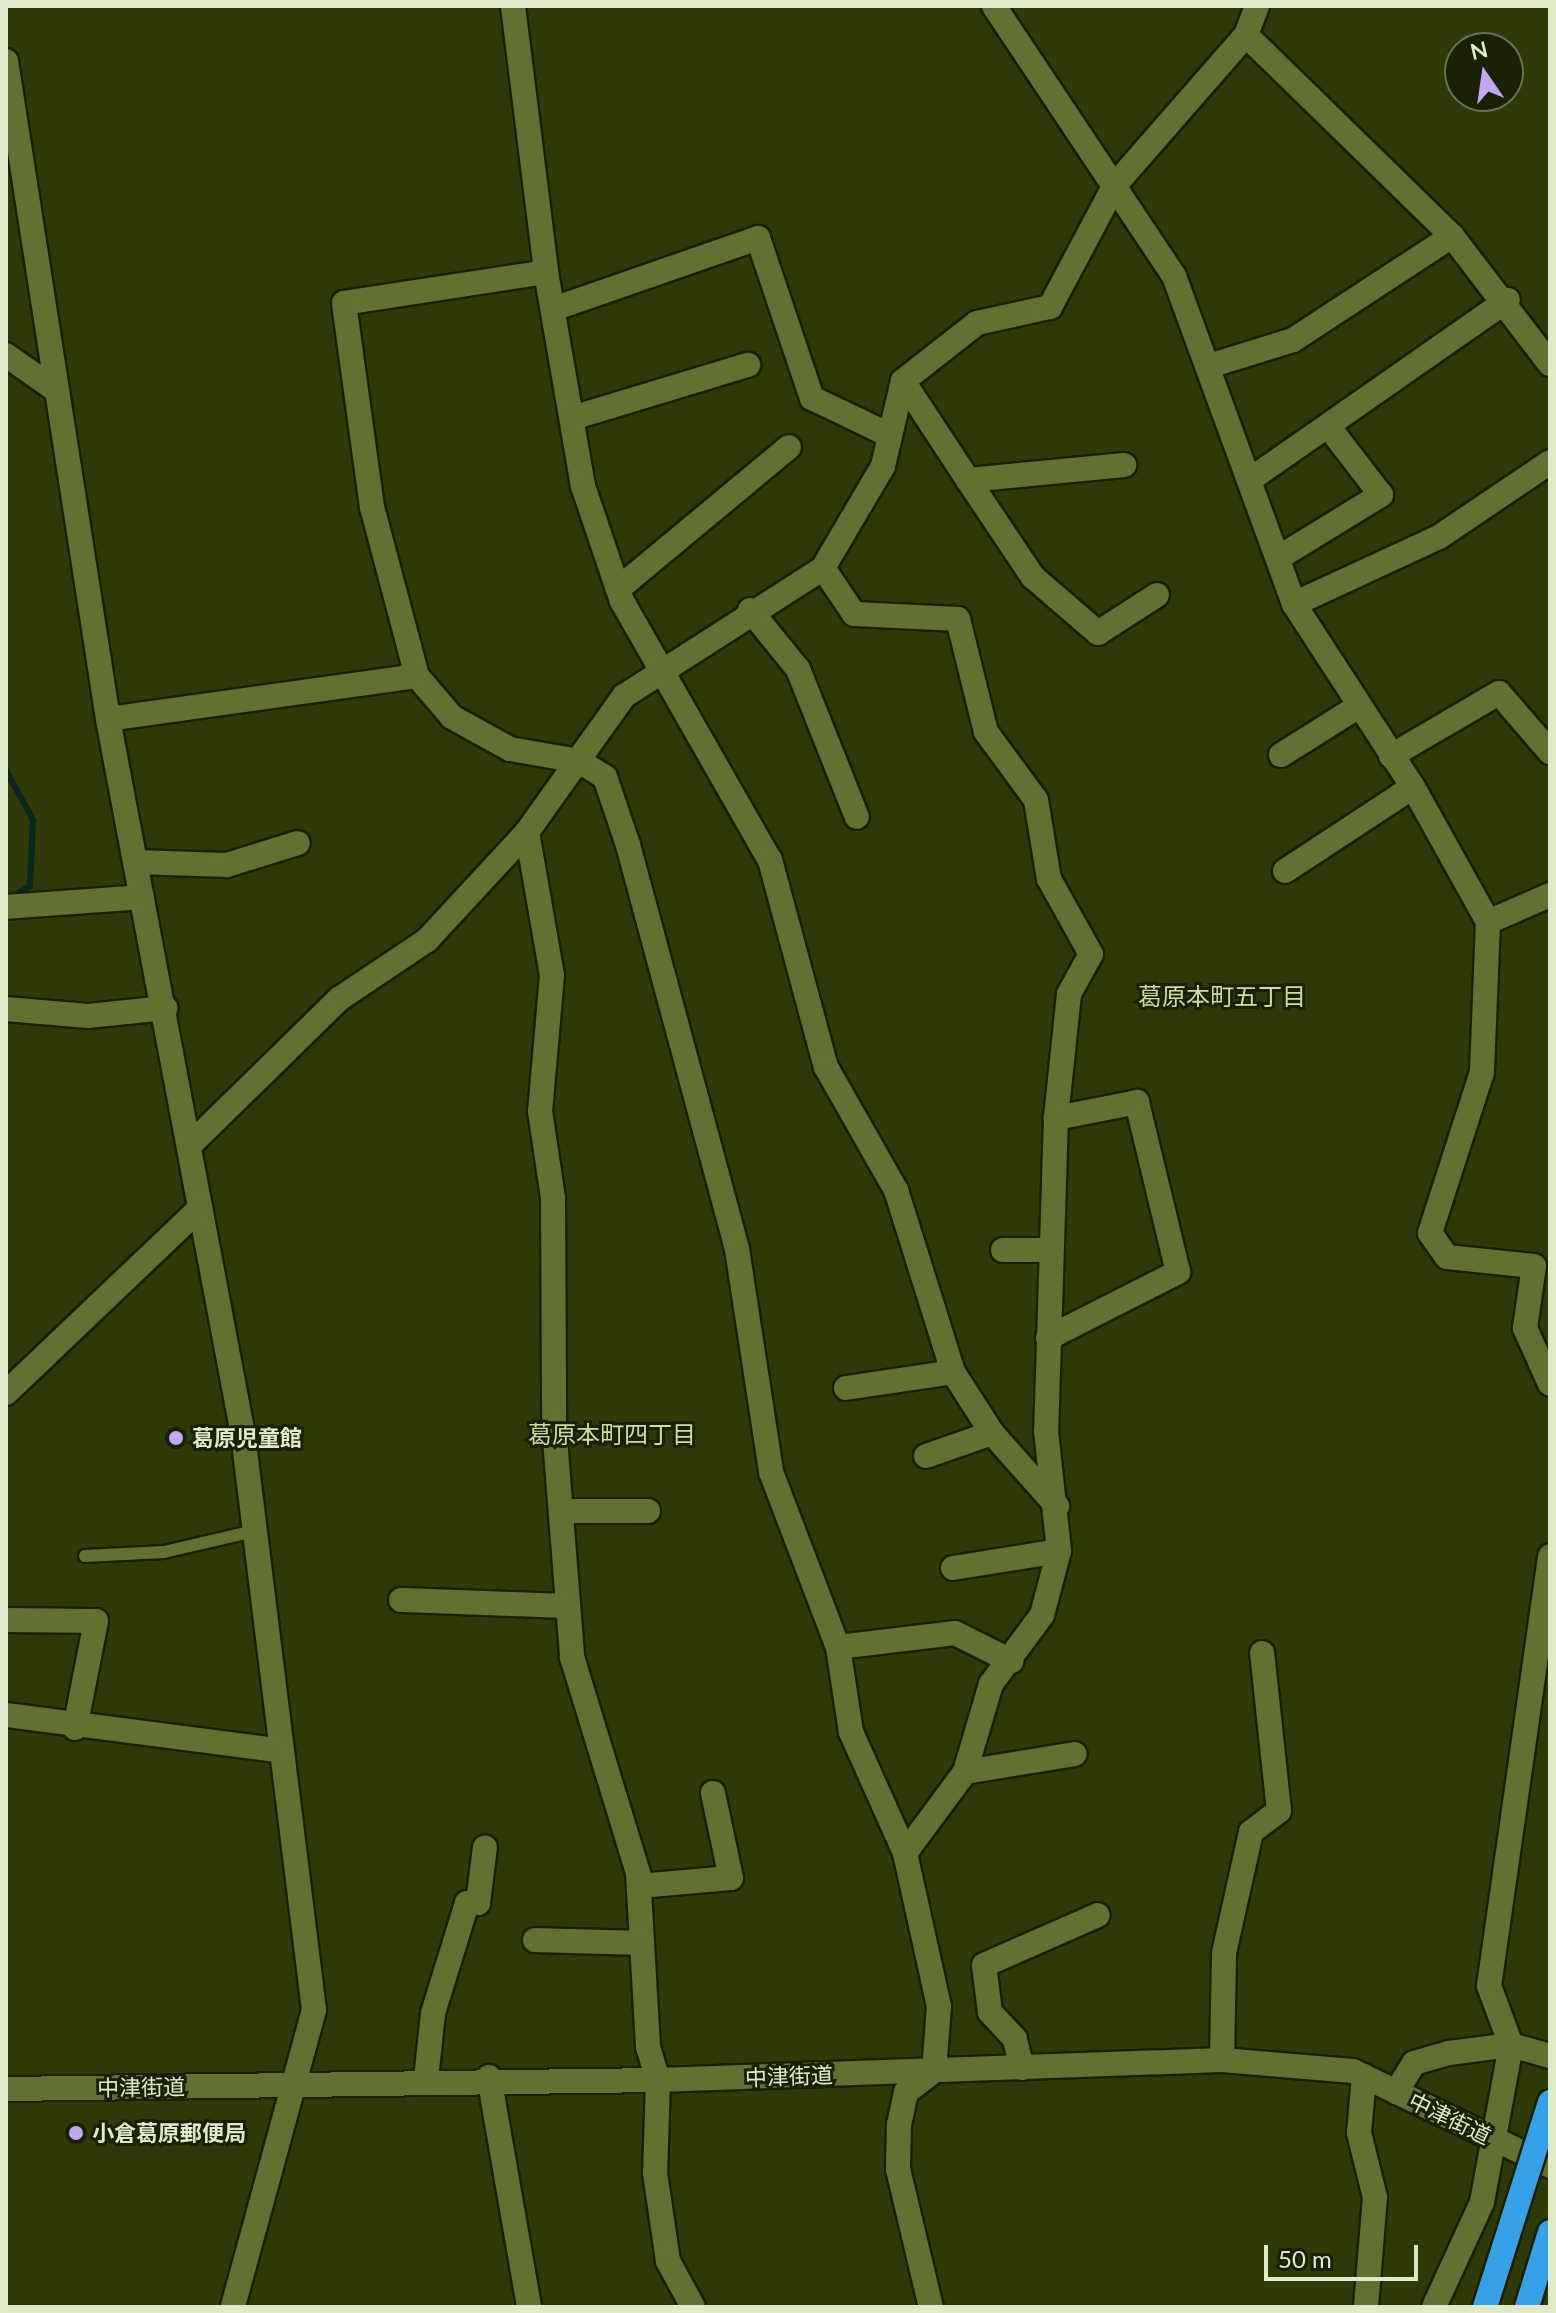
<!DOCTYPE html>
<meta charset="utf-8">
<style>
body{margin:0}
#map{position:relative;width:1556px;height:2313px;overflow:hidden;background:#2f3a08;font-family:Lato,"Noto Sans JP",sans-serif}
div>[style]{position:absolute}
.stream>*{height:6px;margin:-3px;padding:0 3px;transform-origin:3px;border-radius:3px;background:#0b2521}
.roads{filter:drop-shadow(2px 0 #182001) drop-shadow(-2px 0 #182001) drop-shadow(0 2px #182001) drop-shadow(0 -2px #182001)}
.service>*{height:12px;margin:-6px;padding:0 6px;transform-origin:6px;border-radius:6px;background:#607132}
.minor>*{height:24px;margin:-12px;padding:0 12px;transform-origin:12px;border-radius:12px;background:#607132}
.tertiary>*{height:24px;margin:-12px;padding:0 12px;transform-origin:12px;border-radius:12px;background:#607132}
.motorway>*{height:24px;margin:-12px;padding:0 12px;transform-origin:12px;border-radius:12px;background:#35a1e8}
.bridges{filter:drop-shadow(2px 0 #182001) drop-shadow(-2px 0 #182001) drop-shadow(0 2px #182001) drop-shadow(0 -2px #182001)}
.motorway-bridge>*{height:24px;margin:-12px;padding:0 12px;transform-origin:12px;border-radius:12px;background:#35a1e8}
.dots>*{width:22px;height:22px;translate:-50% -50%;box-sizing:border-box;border:4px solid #192006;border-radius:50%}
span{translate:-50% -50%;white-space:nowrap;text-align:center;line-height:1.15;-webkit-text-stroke:6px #192006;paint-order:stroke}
.poi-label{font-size:22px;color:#dfeac9;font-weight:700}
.left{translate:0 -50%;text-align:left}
.street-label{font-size:22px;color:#dfeac9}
.neighbourhood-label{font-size:24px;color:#cadf9c}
.frame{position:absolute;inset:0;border:8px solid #dfeac9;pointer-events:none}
.north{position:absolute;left:1444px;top:32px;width:80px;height:80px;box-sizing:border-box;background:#192006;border:2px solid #687154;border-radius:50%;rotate:347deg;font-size:22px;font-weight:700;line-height:32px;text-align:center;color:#dfeac9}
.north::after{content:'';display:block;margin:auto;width:28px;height:36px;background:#c4a7f1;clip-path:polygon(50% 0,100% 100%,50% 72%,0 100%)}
.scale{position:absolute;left:1264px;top:2245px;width:154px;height:36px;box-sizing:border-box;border:4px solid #dfeac9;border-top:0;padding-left:10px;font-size:24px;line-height:28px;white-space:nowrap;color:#dfeac9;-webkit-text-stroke:6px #192006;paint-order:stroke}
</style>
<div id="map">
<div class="stream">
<i style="left:6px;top:770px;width:57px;rotate:61.6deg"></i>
<i style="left:33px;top:820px;width:66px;rotate:92.6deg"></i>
<i style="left:30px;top:886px;width:21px;rotate:149deg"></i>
</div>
<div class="roads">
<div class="service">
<i style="left:85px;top:1556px;width:79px;rotate:-2.9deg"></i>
<i style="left:164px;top:1552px;width:92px;rotate:-13.1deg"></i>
</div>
<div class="minor">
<i style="left:513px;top:6px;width:268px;rotate:82.9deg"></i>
<i style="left:546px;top:272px;width:217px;rotate:80.2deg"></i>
<i style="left:583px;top:486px;width:121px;rotate:71.3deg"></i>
<i style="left:622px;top:601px;width:298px;rotate:60.3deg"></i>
<i style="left:770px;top:860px;width:214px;rotate:74.9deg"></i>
<i style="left:826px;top:1067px;width:142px;rotate:60.4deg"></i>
<i style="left:896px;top:1190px;width:191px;rotate:72.6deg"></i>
<i style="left:953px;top:1372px;width:72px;rotate:57.4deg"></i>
<i style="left:992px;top:1433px;width:98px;rotate:48.3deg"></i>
<i style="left:994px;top:6px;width:324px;rotate:56.3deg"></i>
<i style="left:1174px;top:276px;width:349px;rotate:69.9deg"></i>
<i style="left:1294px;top:604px;width:218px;rotate:57deg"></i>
<i style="left:1413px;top:787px;width:154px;rotate:60.9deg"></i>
<i style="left:1488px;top:922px;width:150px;rotate:92.3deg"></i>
<i style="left:1482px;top:1072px;width:169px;rotate:107.9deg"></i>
<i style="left:1430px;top:1233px;width:29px;rotate:55deg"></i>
<i style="left:1447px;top:1257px;width:87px;rotate:5.9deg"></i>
<i style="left:1534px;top:1266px;width:63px;rotate:98.3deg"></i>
<i style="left:1525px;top:1328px;width:61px;rotate:65.9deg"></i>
<i style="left:1246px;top:35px;width:288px;rotate:44.3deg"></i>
<i style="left:1452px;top:236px;width:161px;rotate:52.6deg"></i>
<i style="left:6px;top:61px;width:666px;rotate:81.19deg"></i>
<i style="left:108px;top:719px;width:729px;rotate:79.32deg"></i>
<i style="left:243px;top:1435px;width:579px;rotate:82.96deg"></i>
<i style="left:314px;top:2010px;width:308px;rotate:105.3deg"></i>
<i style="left:546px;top:272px;width:204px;rotate:171.3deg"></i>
<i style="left:344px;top:303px;width:206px;rotate:82.2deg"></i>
<i style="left:372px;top:507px;width:175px;rotate:75.1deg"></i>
<i style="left:417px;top:676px;width:54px;rotate:49.5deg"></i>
<i style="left:452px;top:717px;width:66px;rotate:28.9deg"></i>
<i style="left:510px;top:749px;width:70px;rotate:9.9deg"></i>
<i style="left:579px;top:761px;width:31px;rotate:32deg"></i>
<i style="left:605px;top:777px;width:72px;rotate:71.3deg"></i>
<i style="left:628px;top:845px;width:418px;rotate:74.9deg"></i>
<i style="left:737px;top:1249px;width:226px;rotate:81.3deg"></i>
<i style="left:771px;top:1472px;width:187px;rotate:69.1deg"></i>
<i style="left:838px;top:1647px;width:86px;rotate:81.3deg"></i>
<i style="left:851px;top:1732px;width:133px;rotate:65.9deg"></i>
<i style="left:905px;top:1853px;width:157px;rotate:77.5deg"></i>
<i style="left:939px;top:2006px;width:65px;rotate:94.4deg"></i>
<i style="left:934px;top:2071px;width:35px;rotate:143deg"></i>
<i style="left:906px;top:2092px;width:33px;rotate:102deg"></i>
<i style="left:899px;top:2124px;width:45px;rotate:91.3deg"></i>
<i style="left:898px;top:2169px;width:142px;rotate:76.6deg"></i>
<i style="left:556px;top:308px;width:214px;rotate:-19.1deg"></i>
<i style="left:758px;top:238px;width:169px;rotate:71.4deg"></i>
<i style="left:812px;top:398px;width:83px;rotate:25.6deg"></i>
<i style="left:6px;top:355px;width:57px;rotate:35.1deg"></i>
<i style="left:1209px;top:366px;width:88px;rotate:-17.2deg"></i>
<i style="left:1293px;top:340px;width:190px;rotate:-33.2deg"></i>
<i style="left:903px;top:381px;width:118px;rotate:56.7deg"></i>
<i style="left:968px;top:480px;width:157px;rotate:-5.5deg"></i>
<i style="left:572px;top:418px;width:184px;rotate:-16.8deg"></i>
<i style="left:1251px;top:479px;width:313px;rotate:-34.9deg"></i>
<i style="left:968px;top:480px;width:117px;rotate:56.2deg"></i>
<i style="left:1033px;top:577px;width:86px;rotate:40.7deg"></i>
<i style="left:1098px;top:633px;width:70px;rotate:-32.8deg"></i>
<i style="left:1278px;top:558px;width:121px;rotate:-31.5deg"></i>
<i style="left:1381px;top:495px;width:87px;rotate:-127.5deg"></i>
<i style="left:823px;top:568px;width:55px;rotate:56deg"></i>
<i style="left:854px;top:614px;width:104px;rotate:2.8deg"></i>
<i style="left:958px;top:619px;width:116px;rotate:76.1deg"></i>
<i style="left:986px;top:732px;width:84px;rotate:53.7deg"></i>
<i style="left:1036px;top:800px;width:80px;rotate:80.7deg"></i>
<i style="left:1049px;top:879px;width:86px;rotate:60.8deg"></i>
<i style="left:1091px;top:954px;width:46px;rotate:118.8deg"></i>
<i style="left:1069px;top:994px;width:125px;rotate:96deg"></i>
<i style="left:1056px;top:1118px;width:313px;rotate:91.8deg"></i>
<i style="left:1046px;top:1431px;width:121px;rotate:83.8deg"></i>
<i style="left:1059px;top:1551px;width:66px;rotate:104.9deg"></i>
<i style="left:1042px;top:1615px;width:86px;rotate:126.5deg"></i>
<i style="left:991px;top:1684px;width:92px;rotate:106.5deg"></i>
<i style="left:965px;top:1772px;width:101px;rotate:126.5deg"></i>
<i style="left:618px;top:589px;width:222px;rotate:-39.7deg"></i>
<i style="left:1294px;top:604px;width:160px;rotate:-24.8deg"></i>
<i style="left:1439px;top:537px;width:134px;rotate:-34deg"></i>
<i style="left:750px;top:610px;width:76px;rotate:50.9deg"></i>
<i style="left:798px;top:669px;width:159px;rotate:68.3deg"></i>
<i style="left:108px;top:719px;width:312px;rotate:-7.9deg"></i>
<i style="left:1281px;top:755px;width:89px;rotate:-32.1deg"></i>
<i style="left:1391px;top:756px;width:125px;rotate:-30.3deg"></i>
<i style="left:1499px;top:693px;width:78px;rotate:49.2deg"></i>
<i style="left:527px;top:832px;width:145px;rotate:80.1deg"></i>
<i style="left:552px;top:975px;width:137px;rotate:95deg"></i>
<i style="left:540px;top:1111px;width:88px;rotate:81.5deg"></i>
<i style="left:553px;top:1198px;width:228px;rotate:89.7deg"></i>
<i style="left:554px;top:1426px;width:232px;rotate:85.5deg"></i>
<i style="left:572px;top:1657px;width:226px;rotate:73deg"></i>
<i style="left:638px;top:1873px;width:174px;rotate:86.7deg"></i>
<i style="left:648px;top:2047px;width:34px;rotate:73deg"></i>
<i style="left:658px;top:2080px;width:93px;rotate:91.8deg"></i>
<i style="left:655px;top:2173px;width:89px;rotate:81.6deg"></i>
<i style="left:668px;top:2261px;width:52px;rotate:61.5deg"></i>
<i style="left:135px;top:862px;width:92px;rotate:1.9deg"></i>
<i style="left:227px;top:865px;width:74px;rotate:-17.2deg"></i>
<i style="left:1285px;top:871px;width:153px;rotate:-33.3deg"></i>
<i style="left:6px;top:907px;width:136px;rotate:-4.2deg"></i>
<i style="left:1488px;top:922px;width:68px;rotate:-23.5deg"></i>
<i style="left:6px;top:1009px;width:82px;rotate:4.9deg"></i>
<i style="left:88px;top:1016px;width:78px;rotate:-5.9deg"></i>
<i style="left:190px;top:1145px;width:209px;rotate:-44.4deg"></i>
<i style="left:339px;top:999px;width:106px;rotate:-33.8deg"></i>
<i style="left:427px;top:940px;width:147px;rotate:-47.2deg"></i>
<i style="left:527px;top:832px;width:167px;rotate:-54.5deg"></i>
<i style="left:624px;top:696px;width:237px;rotate:-32.7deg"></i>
<i style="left:823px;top:568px;width:118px;rotate:-59.5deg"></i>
<i style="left:883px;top:466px;width:87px;rotate:-76.8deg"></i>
<i style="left:903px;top:381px;width:94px;rotate:-38.1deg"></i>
<i style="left:977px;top:323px;width:75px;rotate:-12.4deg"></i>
<i style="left:1050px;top:307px;width:138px;rotate:-62deg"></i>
<i style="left:1115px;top:185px;width:199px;rotate:-48.9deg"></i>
<i style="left:1246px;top:35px;width:31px;rotate:-69deg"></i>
<i style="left:1003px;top:1250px;width:48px"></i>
<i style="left:1048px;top:1338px;width:146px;rotate:-26.9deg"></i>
<i style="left:1178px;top:1272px;width:175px;rotate:-103.6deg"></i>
<i style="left:1137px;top:1102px;width:83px;rotate:168.8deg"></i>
<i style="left:846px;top:1388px;width:108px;rotate:-8.5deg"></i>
<i style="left:6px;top:1393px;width:268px;rotate:-43.6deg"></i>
<i style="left:926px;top:1456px;width:70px;rotate:-19.2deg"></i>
<i style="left:561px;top:1511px;width:87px"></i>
<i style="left:953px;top:1568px;width:107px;rotate:-9.1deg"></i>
<i style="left:401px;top:1600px;width:167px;rotate:2.1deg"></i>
<i style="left:6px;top:1620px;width:90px;rotate:0.6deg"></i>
<i style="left:96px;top:1621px;width:109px;rotate:101.1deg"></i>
<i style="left:838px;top:1647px;width:118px;rotate:-6.8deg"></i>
<i style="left:955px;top:1633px;width:63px;rotate:26.6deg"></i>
<i style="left:965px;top:1772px;width:111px;rotate:-9.3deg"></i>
<i style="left:639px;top:1886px;width:92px;rotate:-5deg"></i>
<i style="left:731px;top:1878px;width:87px;rotate:-102deg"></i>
<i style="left:535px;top:1940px;width:107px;rotate:1.6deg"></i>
<i style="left:1222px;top:2060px;width:107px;rotate:-88.9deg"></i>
<i style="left:1224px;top:1953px;width:124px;rotate:-77.4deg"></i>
<i style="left:1251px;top:1832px;width:35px;rotate:-37deg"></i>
<i style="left:1279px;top:1811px;width:159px;rotate:-96.1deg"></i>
<i style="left:1022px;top:2068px;width:30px;rotate:-104deg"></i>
<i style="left:1015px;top:2039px;width:37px;rotate:-133deg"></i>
<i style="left:990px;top:2012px;width:47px;rotate:-97.3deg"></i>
<i style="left:984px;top:1965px;width:124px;rotate:-23.7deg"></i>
<i style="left:1364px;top:2076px;width:57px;rotate:95deg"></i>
<i style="left:1359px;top:2133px;width:66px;rotate:76deg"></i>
<i style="left:1375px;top:2197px;width:110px;rotate:94.7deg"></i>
<i style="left:489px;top:2077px;width:233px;rotate:80.1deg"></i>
<i style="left:426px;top:2079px;width:66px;rotate:-83.9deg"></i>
<i style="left:433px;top:2013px;width:115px;rotate:-72.8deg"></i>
<i style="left:467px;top:1903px;width:11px"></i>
<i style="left:478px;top:1903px;width:56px;rotate:-82.9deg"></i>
<i style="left:6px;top:2089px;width:652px;rotate:-0.79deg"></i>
<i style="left:658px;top:2080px;width:564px;rotate:-2.03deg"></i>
<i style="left:1222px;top:2060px;width:131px;rotate:4.8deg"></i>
<i style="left:1353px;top:2071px;width:219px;rotate:25.7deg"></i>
<i style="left:1396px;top:2092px;width:34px;rotate:-58deg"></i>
<i style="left:1414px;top:2063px;width:36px;rotate:-16deg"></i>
<i style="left:1449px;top:2053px;width:63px;rotate:-7.4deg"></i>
<i style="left:1511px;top:2045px;width:41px;rotate:15.8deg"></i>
<i style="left:1434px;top:2307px;width:115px;rotate:-65.4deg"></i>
<i style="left:1482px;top:2202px;width:160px;rotate:-79.5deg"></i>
</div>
<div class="tertiary">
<i style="left:6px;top:1715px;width:273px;rotate:7.4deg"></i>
<i style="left:1511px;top:2045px;width:63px;rotate:-110.4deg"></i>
<i style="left:1489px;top:1986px;width:434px;rotate:-81.9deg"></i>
</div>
<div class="motorway">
<i style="left:1527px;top:2307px;width:78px;rotate:-73deg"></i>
</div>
</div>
<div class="bridges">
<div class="motorway-bridge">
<i style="left:1485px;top:2307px;width:215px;rotate:-72.4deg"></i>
</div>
</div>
<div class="dots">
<i style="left:176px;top:1438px;background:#c4a7f1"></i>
<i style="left:76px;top:2133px;background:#c4a7f1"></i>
</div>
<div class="poi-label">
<span class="left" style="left:192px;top:1438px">葛原児童館</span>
<span class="left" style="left:92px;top:2133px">小倉葛原郵便局</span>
</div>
<div class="street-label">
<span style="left:789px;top:2076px;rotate:-2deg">中津街道</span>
<span style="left:141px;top:2087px;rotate:-1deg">中津街道</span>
<span style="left:1450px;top:2118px;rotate:26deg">中津街道</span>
</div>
<div class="neighbourhood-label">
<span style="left:1222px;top:996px">葛原本町五丁目</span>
<span style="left:612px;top:1434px">葛原本町四丁目</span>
</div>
<div class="frame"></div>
<div class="north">N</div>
<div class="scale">50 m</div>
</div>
